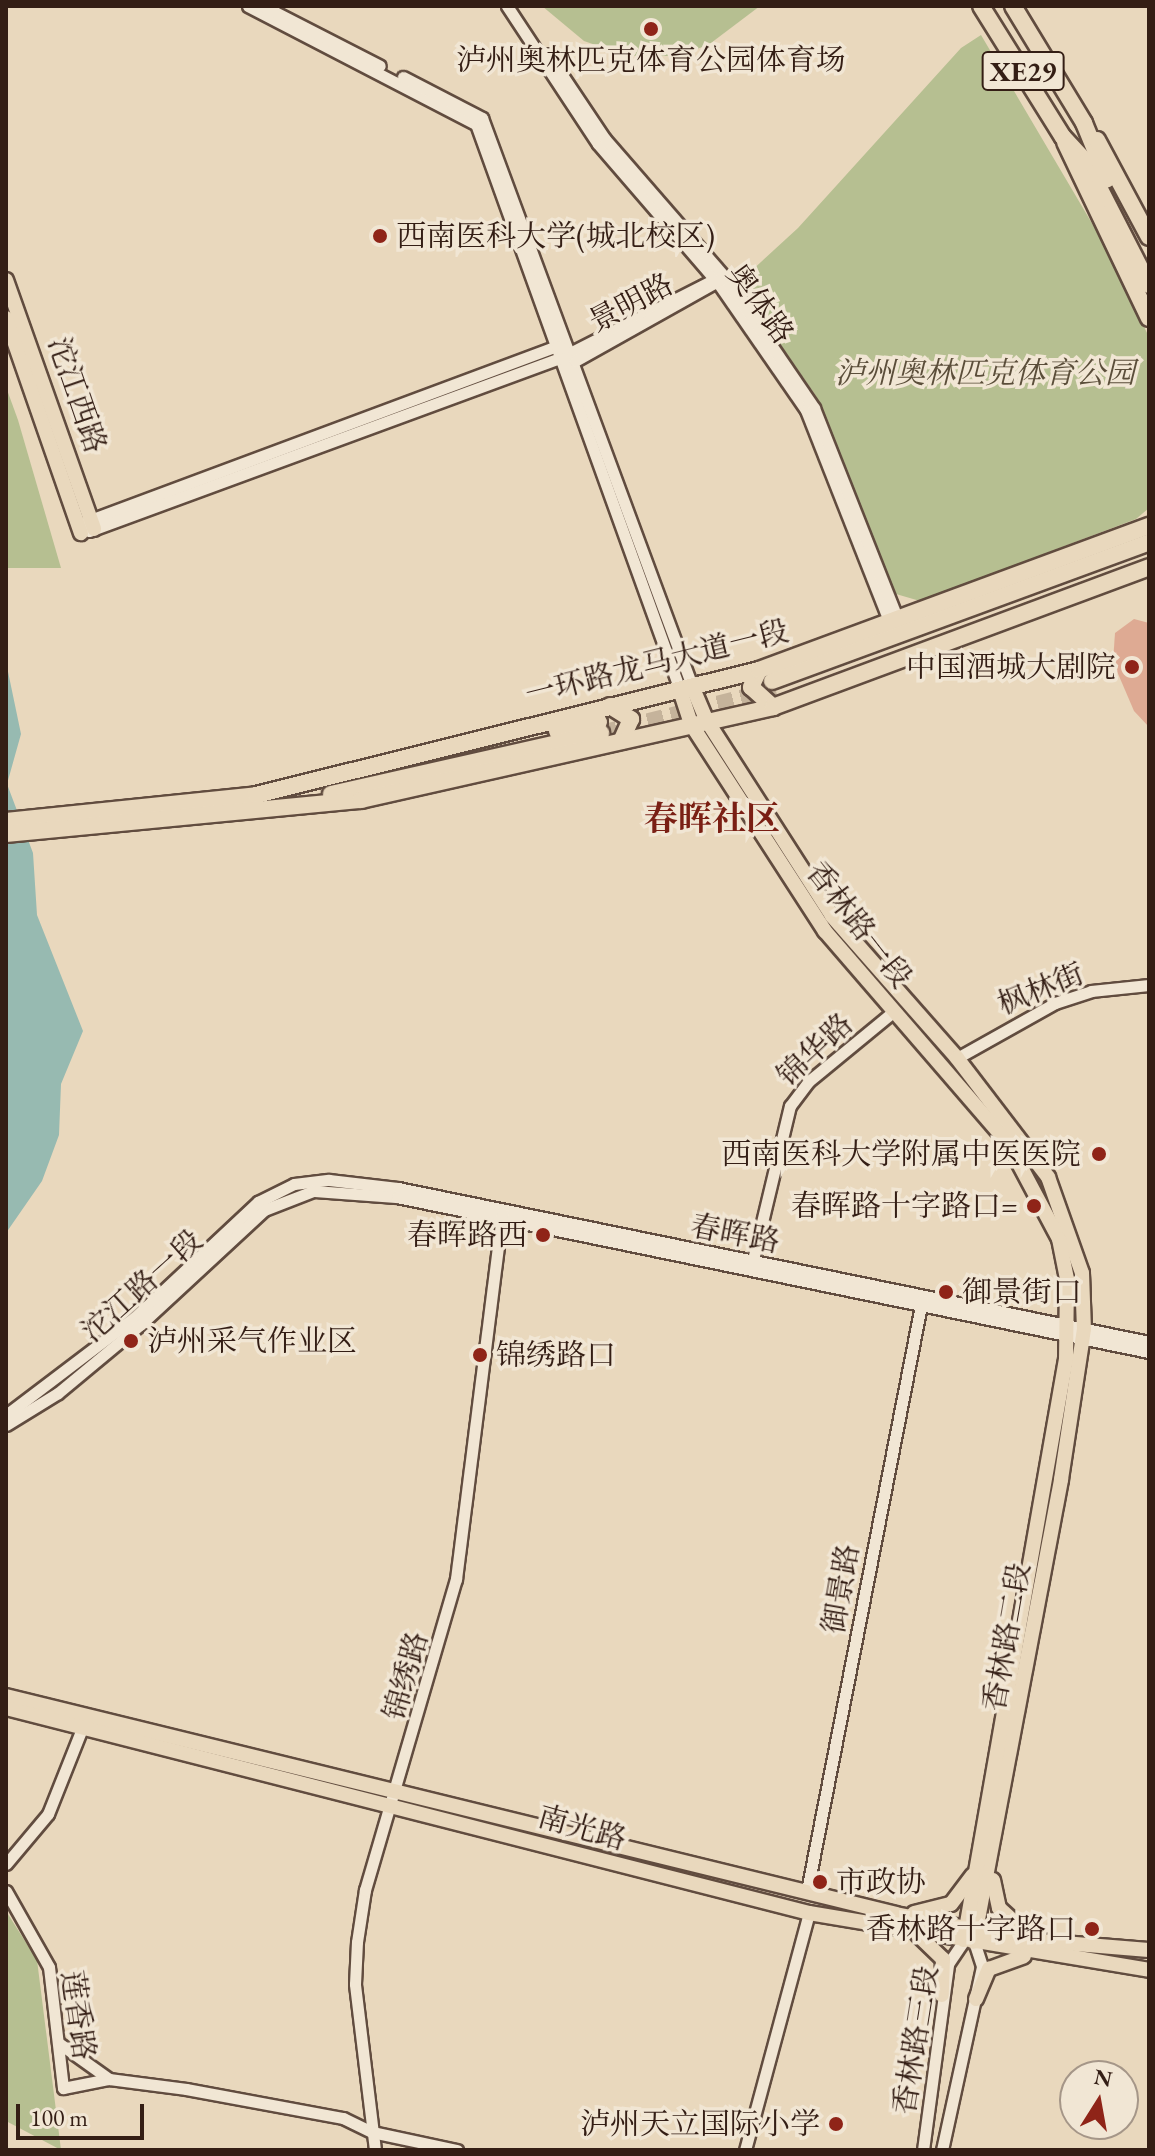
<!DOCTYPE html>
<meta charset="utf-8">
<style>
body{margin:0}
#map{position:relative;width:1155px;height:2156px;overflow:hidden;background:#e9d8bd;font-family:"EB Garamond","Noto Serif SC",serif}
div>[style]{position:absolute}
.green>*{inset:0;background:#b6bf91}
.water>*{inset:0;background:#97bab1}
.building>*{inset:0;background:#deaa93}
.highway-tunnel>*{height:16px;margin-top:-8px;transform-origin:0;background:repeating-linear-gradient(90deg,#c5b39b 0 16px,transparent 0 24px)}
.roads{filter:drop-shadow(2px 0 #614c3f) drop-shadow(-2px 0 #614c3f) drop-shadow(0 2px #614c3f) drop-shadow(0 -2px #614c3f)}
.minor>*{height:11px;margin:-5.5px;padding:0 5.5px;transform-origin:5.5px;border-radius:5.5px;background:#f1e6d4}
.major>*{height:14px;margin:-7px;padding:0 7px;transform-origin:7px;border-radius:7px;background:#e9d8bd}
.highway>*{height:16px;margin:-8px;padding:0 8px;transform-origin:8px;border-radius:8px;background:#e9d8bd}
.dots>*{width:22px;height:22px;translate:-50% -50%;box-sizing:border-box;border:4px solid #f1e6d4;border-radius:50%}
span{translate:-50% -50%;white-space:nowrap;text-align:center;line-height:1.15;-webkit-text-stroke:7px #f1e6d4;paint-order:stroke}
.shield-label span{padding:2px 6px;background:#f1e6d4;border:2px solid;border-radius:6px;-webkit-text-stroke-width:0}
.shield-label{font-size:28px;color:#341e15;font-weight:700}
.poi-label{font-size:30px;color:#341e15}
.left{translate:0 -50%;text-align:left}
.right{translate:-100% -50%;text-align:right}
.street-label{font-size:30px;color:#341e15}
.park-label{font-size:30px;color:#5b4e3a;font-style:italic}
.quarter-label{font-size:34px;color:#7a1f14;font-weight:700}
.frame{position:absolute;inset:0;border:8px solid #341e15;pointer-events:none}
.north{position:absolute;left:1059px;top:2060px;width:80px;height:80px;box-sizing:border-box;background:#f1e6d4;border:2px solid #a59688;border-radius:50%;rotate:11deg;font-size:22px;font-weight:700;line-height:32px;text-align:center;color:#341e15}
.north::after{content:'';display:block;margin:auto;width:28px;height:36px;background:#8f2418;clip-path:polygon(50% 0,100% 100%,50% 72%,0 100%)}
.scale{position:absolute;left:16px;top:2104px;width:128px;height:36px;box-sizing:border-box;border:4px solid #341e15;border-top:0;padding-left:10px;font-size:24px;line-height:28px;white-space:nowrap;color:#341e15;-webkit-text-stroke:6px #f1e6d4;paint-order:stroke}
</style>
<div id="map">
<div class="green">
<i style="clip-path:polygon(542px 6px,760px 6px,707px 46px,669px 56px,627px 56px,584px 41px)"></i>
<i style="clip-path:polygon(981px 35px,1103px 242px,1149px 337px,1149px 508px,1136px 519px,920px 601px,896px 594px,816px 396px,738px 283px,798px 228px,961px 48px)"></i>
<i style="clip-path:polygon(6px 387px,18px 420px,61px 568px,6px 568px)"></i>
<i style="clip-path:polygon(6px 1911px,37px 1960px,61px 2150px,6px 2121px)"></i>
</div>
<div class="water">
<i style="clip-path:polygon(6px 662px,21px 734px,7px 784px,33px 853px,37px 915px,83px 1031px,61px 1084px,59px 1135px,42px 1181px,6px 1233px)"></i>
</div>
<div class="building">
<i style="clip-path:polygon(1134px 619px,1149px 623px,1149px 727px,1134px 711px,1113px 662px,1115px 633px)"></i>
</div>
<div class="highway-tunnel">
<i style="left:601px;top:733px;width:180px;rotate:-14.1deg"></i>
</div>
<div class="roads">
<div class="minor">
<i style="left:248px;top:6px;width:257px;rotate:27.4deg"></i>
<i style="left:476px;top:124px;width:602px;rotate:70.18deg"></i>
<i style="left:263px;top:6px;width:131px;rotate:27.1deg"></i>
<i style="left:507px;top:6px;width:165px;rotate:56.6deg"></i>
<i style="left:598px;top:144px;width:184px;rotate:49.2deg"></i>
<i style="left:718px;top:283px;width:155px;rotate:55.3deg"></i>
<i style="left:806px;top:410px;width:229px;rotate:68.5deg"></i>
<i style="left:548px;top:54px;width:102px;rotate:56.2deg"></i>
<i style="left:605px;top:139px;width:181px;rotate:49deg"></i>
<i style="left:724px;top:276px;width:160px;rotate:55.7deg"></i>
<i style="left:814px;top:408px;width:228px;rotate:68.4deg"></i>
<i style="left:403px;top:77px;width:89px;rotate:27.4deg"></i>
<i style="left:482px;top:118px;width:606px;rotate:69.71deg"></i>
<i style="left:570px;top:353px;width:167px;rotate:-27deg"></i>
<i style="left:85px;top:522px;width:504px;rotate:-20.45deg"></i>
<i style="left:557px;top:346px;width:7px;rotate:27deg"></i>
<i style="left:89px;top:531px;width:502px;rotate:-20.17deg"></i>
<i style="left:560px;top:358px;width:15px;rotate:11deg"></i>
<i style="left:575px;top:361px;width:170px;rotate:-29.3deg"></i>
<i style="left:957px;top:1058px;width:112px;rotate:-29.3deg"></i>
<i style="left:1055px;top:1003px;width:38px;rotate:-18deg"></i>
<i style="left:1091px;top:991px;width:58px;rotate:-5.9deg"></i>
<i style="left:751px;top:1268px;width:167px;rotate:-76.5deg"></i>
<i style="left:790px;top:1106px;width:31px;rotate:-53deg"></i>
<i style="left:809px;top:1081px;width:109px;rotate:-39.4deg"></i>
<i style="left:6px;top:1415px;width:161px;rotate:-37.2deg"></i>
<i style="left:134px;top:1318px;width:170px;rotate:-43.1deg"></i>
<i style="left:258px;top:1202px;width:40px;rotate:-26.6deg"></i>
<i style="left:294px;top:1184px;width:35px;rotate:-7deg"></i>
<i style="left:329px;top:1180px;width:69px;rotate:6.6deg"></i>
<i style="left:398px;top:1188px;width:767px;rotate:11.59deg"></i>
<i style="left:6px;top:1425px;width:61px;rotate:-31.6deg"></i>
<i style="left:58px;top:1393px;width:107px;rotate:-39.7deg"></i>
<i style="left:140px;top:1325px;width:169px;rotate:-42.8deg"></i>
<i style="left:264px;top:1210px;width:53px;rotate:-21.2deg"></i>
<i style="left:313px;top:1191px;width:84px;rotate:4.1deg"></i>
<i style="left:397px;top:1197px;width:768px;rotate:11.65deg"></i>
<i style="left:6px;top:1864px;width:65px;rotate:-50deg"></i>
<i style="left:48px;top:1814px;width:100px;rotate:-68.3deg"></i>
<i style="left:6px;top:1891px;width:87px;rotate:60.5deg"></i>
<i style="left:49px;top:1967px;width:122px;rotate:83.4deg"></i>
<i style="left:63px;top:2088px;width:47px;rotate:-11.1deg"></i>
<i style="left:109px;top:2079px;width:78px;rotate:7.4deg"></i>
<i style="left:186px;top:2089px;width:160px;rotate:10.5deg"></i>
<i style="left:343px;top:2118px;width:32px;rotate:26deg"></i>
<i style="left:372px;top:2132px;width:87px;rotate:12deg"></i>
<i style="left:807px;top:1891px;width:602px;rotate:-78.99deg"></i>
<i style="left:60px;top:2044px;width:60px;rotate:35.5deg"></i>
<i style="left:375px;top:2150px;width:167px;rotate:-96.9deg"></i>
<i style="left:355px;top:1984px;width:42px;rotate:-87.3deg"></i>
<i style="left:357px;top:1942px;width:53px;rotate:-81.3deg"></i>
<i style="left:365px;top:1890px;width:324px;rotate:-73.7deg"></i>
<i style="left:456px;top:1579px;width:369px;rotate:-82.8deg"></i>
<i style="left:745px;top:2150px;width:245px;rotate:-74.9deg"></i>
<i style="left:923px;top:2150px;width:188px;rotate:-82.3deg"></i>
<i style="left:948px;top:1964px;width:29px;rotate:-56deg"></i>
<i style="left:942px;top:2150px;width:188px;rotate:-77.7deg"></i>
<i style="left:982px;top:1966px;width:25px;rotate:-108deg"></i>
</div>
<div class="major">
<i style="left:6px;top:280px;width:264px;rotate:70.5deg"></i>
<i style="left:6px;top:318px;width:228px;rotate:70.8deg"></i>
<i style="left:692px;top:686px;width:38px;rotate:67deg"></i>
<i style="left:707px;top:721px;width:232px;rotate:57.3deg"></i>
<i style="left:832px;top:916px;width:189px;rotate:48.6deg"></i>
<i style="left:957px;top:1058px;width:150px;rotate:52.6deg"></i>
<i style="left:1048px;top:1177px;width:102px;rotate:70.5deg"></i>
<i style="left:1082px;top:1273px;width:56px;rotate:88deg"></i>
<i style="left:1084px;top:1329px;width:153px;rotate:98.7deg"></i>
<i style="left:1061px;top:1480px;width:470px;rotate:100.7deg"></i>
<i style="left:680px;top:690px;width:36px;rotate:72deg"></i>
<i style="left:691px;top:724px;width:247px;rotate:57.1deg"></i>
<i style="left:825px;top:931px;width:280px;rotate:49.2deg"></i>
<i style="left:1008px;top:1143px;width:109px;rotate:62deg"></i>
<i style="left:1059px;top:1239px;width:41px;rotate:78.7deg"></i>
<i style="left:1067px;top:1279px;width:80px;rotate:90.7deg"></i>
<i style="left:1066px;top:1359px;width:590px;rotate:99.96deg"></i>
<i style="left:6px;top:1696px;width:916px;rotate:13.76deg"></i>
<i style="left:896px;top:1914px;width:134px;rotate:11.2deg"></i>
<i style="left:1027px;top:1940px;width:122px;rotate:4.7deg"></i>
<i style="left:6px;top:1708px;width:829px;rotate:14.32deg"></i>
<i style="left:809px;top:1913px;width:345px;rotate:9.5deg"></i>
<i style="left:993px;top:1880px;width:29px;rotate:78deg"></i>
<i style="left:999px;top:1908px;width:42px;rotate:42.1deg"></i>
<i style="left:914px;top:1913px;width:38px;rotate:-14deg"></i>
<i style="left:951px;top:1904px;width:36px;rotate:-53deg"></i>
<i style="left:918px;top:1935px;width:35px;rotate:44deg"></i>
<i style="left:943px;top:1959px;width:36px;rotate:92deg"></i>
<i style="left:976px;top:1999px;width:33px;rotate:-67deg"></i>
<i style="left:989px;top:1969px;width:37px;rotate:-20deg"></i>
</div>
<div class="highway">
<i style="left:981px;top:6px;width:155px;rotate:58deg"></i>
<i style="left:1063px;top:137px;width:34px;rotate:47deg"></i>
<i style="left:1086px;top:162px;width:138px;rotate:62.9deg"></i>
<i style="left:1013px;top:6px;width:137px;rotate:58.7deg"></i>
<i style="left:1084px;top:123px;width:61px;rotate:67.7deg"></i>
<i style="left:1097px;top:140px;width:110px;rotate:61.8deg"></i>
<i style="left:1065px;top:142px;width:195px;rotate:64.5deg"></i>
<i style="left:759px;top:670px;width:19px;rotate:115deg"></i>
<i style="left:751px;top:687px;width:30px;rotate:42deg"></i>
<i style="left:772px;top:681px;width:402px;rotate:-20.2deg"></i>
<i style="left:610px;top:706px;width:25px;rotate:32deg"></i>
<i style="left:631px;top:719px;width:24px;rotate:114deg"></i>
<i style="left:557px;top:731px;width:43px;rotate:-12.1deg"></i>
<i style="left:331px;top:794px;width:277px;rotate:-12.7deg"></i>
<i style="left:6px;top:821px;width:251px;rotate:-5.9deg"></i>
<i style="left:256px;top:795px;width:518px;rotate:-13.96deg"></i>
<i style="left:759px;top:670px;width:416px;rotate:-20.3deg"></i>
<i style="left:6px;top:834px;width:357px;rotate:-5.5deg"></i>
<i style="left:361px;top:800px;width:422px;rotate:-12.7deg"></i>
<i style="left:773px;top:707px;width:401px;rotate:-20.4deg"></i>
</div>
</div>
<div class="dots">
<i style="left:651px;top:29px;background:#8f2418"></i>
<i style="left:380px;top:236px;background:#8f2418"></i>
<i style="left:1132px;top:667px;background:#8f2418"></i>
<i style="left:1099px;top:1154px;background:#8f2418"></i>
<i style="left:1034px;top:1206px;background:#8f2418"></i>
<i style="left:543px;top:1235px;background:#8f2418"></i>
<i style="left:946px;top:1292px;background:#8f2418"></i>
<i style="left:131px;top:1341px;background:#8f2418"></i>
<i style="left:480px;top:1355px;background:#8f2418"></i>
<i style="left:820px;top:1882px;background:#8f2418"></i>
<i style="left:1092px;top:1929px;background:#8f2418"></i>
<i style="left:836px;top:2124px;background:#8f2418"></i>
</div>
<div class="shield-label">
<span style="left:1023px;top:71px">XE29</span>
</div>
<div class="poi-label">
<span style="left:651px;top:60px">泸州奥林匹克体育公园体育场</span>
<span class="left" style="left:396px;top:236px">西南医科大学(城北校区)</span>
<span class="right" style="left:1116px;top:667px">中国酒城大剧院</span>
<span class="right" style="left:1081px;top:1154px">西南医科大学附属中医医院</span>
<span class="right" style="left:1018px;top:1206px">春晖路十字路口=</span>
<span class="right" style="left:527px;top:1235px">春晖路西</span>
<span class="left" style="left:962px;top:1292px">御景街口</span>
<span class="left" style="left:147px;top:1341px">泸州采气作业区</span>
<span class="left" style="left:496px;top:1355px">锦绣路口</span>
<span class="left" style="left:836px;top:1882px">市政协</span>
<span class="right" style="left:1076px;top:1929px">香林路十字路口</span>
<span class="right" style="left:820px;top:2124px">泸州天立国际小学</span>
</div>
<div class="street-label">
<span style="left:631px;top:303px;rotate:-28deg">景明路</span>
<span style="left:760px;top:304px;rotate:54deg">奥体路</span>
<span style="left:77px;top:395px;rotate:71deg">沱江西路</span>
<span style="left:657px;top:663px;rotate:-14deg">一环路龙马大道一段</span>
<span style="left:859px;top:925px;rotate:52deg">香林路一段</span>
<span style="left:1041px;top:989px;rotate:-22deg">枫林街</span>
<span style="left:815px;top:1050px;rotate:-43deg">锦华路</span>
<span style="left:735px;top:1234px;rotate:11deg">春晖路</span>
<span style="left:142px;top:1286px;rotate:-42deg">沱江路一段</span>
<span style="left:841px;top:1589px;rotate:-80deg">御景路</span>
<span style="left:1007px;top:1637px;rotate:-80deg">香林路二段</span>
<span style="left:406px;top:1676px;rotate:-74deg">锦绣路</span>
<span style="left:582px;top:1828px;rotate:16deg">南光路</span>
<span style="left:78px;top:2015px;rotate:82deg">莲香路</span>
<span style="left:916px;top:2040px;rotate:-81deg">香林路三段</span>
</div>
<div class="park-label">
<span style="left:985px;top:373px">泸州奥林匹克体育公园</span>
</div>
<div class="quarter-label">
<span style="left:712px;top:819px">春晖社区</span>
</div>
<div class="frame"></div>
<div class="north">N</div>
<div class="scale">100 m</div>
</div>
